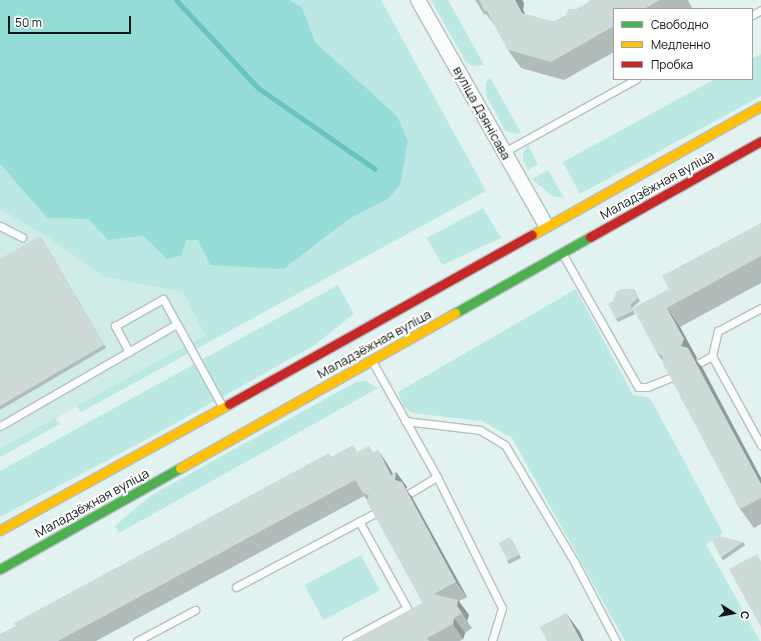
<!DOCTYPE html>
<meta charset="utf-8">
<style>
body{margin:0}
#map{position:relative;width:761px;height:641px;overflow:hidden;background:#e2f2f0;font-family:Manrope,sans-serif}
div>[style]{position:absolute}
.built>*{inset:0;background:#cfece9}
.green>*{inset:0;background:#bce8e4;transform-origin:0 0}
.forest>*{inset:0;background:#96ddd8}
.stream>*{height:5px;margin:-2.5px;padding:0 2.5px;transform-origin:2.5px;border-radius:2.5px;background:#69c4bf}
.roads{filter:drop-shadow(1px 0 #b4c0bf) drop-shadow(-1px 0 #b4c0bf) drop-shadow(0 1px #b4c0bf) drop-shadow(0 -1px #b4c0bf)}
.lane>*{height:7px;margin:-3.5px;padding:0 3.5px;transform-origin:3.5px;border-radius:3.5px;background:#fbfdfd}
.street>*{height:14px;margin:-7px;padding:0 7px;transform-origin:7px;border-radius:7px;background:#fbfdfd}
.fast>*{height:9px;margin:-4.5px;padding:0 4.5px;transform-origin:4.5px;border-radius:4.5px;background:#4caf50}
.slow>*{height:9px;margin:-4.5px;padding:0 4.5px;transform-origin:4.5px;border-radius:4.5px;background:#ffc107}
.jam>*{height:9px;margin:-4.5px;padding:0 4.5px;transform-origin:4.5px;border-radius:4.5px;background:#c62828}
.wall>*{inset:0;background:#b0bbba;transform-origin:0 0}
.shaded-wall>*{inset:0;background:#909997}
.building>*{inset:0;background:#cddad8;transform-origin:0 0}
span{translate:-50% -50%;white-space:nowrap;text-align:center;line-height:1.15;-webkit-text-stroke:4px #fff;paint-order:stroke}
.street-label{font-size:13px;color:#0c1615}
.legend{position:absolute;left:613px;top:8px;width:140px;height:72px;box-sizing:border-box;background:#fff;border:1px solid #9ea2a1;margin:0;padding:5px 7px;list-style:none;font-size:12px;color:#0c1615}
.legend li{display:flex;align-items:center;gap:8px;height:20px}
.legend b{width:20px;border:1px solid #9ea2a1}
.north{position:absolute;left:713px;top:593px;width:40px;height:40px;-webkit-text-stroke:3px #fff;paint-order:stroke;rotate:101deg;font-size:11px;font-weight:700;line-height:16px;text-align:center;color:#0c1615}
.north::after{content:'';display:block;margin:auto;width:14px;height:18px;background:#0c1615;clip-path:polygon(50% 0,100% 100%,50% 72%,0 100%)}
.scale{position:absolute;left:8px;top:16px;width:123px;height:18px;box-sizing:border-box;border:2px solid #0c1615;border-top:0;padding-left:5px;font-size:12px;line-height:14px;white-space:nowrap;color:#0c1615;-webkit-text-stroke:3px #fff;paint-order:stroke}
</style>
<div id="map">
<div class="built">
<i style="clip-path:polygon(0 191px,49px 238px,104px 277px,183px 292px,205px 335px,0 449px)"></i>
</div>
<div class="green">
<i style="clip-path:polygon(243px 0,381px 0,486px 191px,81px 412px,77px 406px,205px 335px,183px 292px,104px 277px,49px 238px,0 209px,0 164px,47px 218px,88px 219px,108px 240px,143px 236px,167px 259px,186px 240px,198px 240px,284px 269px,349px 219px,388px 199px)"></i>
<i style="clip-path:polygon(431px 0,448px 0,484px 65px,472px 66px,466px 62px)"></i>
<i style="clip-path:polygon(761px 54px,761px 96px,580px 194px,563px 162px,715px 79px,752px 79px,752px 59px)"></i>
<i style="clip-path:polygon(490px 77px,521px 133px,515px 134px,505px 130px,486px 95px,486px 83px)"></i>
<i style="clip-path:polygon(528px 145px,538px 164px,528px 170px,523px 160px,523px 153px)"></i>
<i style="clip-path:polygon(548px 170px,564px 198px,552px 196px,532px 179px)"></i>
<i style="clip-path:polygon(483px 208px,501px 238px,442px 265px,427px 238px)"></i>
<i style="clip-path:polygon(338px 285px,354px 314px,313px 346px,149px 438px,0 517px,0 471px)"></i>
<i style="clip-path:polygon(576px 289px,633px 395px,650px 398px,723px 533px,706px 544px,760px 641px,625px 641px,512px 438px,482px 421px,412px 413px,403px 406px,398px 392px)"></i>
<i style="clip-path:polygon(365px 381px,378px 388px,119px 533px,115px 526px,150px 496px,356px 382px)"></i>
<i style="clip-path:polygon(55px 418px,60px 424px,0 457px,0 449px)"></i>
<i style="left:361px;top:555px;width:40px;height:64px;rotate:62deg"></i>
</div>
<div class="forest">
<i style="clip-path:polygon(0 0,290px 0,302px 8px,316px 43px,397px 116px,408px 141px,400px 185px,388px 199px,349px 219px,284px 269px,210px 265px,198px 240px,186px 240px,182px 255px,167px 259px,143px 236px,108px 240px,88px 219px,47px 218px,0 164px)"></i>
</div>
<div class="stream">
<i style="left:176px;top:0;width:120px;rotate:47deg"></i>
<i style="left:258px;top:88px;width:142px;rotate:34.7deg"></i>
</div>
<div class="roads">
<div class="lane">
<i style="left:752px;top:15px;width:10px;rotate:-29deg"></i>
<i style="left:504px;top:152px;width:151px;rotate:-28.9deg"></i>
<i style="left:0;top:226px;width:25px;rotate:27deg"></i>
<i style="left:562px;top:253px;width:154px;rotate:60.4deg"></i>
<i style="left:638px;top:387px;width:9px"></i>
<i style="left:647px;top:387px;width:27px;rotate:-22deg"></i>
<i style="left:129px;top:352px;width:30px;rotate:-118deg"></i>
<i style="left:115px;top:326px;width:55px;rotate:-29.4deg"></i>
<i style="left:163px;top:299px;width:29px;rotate:61deg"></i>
<i style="left:712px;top:356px;width:26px;rotate:-77deg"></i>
<i style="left:718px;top:331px;width:49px;rotate:-28.1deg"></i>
<i style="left:372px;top:361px;width:133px;rotate:60.7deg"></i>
<i style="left:437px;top:477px;width:146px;rotate:63.6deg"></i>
<i style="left:502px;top:608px;width:34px;rotate:107deg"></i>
<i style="left:699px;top:363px;width:15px;rotate:-28deg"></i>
<i style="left:712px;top:356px;width:102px;rotate:61.2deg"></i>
<i style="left:405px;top:421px;width:76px;rotate:6.8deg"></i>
<i style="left:480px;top:430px;width:29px;rotate:31deg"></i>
<i style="left:505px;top:445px;width:137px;rotate:59.3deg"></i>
<i style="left:575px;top:563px;width:88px;rotate:62.3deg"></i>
<i style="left:0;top:426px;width:204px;rotate:-30deg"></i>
<i style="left:177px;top:324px;width:94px;rotate:61.2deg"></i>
<i style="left:410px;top:493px;width:31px;rotate:-31deg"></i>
<i style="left:236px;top:587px;width:157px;rotate:-28deg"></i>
<i style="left:137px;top:641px;width:66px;rotate:-28.1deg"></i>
<i style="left:346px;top:641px;width:69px;rotate:-28.4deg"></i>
<i style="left:407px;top:608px;width:99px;rotate:-118.9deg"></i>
</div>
<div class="street">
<i style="left:418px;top:0;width:259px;rotate:60.4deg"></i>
</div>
<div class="fast">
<i style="left:455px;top:313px;width:155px;rotate:-29.4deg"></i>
<i style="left:0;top:569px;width:206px;rotate:-29.3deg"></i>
</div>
<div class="slow">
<i style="left:532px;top:235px;width:263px;rotate:-29.4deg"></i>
<i style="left:180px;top:468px;width:316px;rotate:-29.4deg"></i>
<i style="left:0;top:530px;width:261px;rotate:-28.8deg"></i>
</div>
<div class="jam">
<i style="left:590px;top:237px;width:196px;rotate:-29.3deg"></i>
<i style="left:229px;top:404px;width:347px;rotate:-29.2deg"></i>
</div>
</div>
<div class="wall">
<i style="clip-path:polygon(475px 0,522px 0,524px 3px,523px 10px,525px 14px,554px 22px,588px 3px,590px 0,688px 0,692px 8px,690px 9px,614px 9px,614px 52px,564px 80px,521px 68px,508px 50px,498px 30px,487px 15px,484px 14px)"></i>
<i style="clip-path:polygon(761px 223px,761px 283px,680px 327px,697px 358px,696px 360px,702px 367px,761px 478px,761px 524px,754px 528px,740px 509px,662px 360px,657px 353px,669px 289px)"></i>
<i style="clip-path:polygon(42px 239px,106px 348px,0 410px,0 259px)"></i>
<i style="clip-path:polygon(634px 289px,640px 301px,632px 308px,635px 314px,618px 322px,616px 319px,613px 301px)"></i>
<i style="clip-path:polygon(358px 452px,374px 452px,388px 465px,393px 474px,396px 472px,407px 487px,406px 489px,412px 497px,467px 597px,459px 601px,469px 615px,467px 621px,472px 628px,465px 633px,463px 639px,460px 641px,352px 641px,423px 603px,368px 501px,364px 496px,96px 641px,0 641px,332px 457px)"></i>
<i style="clip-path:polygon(512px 540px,521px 558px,509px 564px,507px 561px)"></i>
<i style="left:743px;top:542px;width:4px;height:27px;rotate:56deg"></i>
</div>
<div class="shaded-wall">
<i style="clip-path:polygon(515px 0,522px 0,524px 3px,523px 10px,535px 31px,522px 13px)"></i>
<i style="clip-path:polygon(667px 308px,680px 327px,697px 358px,696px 360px,702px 367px,761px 478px,761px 484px,681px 346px)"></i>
<i style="clip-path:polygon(378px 450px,388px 465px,395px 478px,396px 472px,407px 487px,406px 489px,412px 497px,467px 597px,456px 582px,406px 495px,391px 475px)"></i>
<i style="clip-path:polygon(458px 600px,469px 615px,467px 621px,472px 628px,457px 606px)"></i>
<i style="clip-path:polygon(566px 613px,580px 632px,584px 641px,581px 641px)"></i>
<i style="clip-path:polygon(454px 618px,465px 633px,463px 639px,453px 624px)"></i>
</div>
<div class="building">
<i style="clip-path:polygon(479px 0,515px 0,522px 13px,554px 22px,565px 16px,569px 9px,578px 9px,588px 3px,590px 0,660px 0,644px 9px,614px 9px,614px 26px,551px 62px,508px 50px,487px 11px,485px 12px)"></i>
<i style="clip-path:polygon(761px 223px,761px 256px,667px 308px,684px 339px,681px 346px,688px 348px,761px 484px,761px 498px,740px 509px,662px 362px,663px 356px,657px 353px,633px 308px,669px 289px,662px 276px)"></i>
<i style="clip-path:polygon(40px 236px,104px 345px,0 406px,0 259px)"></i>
<i style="clip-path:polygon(621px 289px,634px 289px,638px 298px,630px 305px,633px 311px,616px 319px,608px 304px,613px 301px,616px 292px)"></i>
<i style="clip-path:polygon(353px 445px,357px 452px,369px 446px,373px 452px,378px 450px,391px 475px,396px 472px,395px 480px,402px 482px,456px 582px,434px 594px,458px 600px,457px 606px,462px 613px,454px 618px,453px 624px,427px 638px,429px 641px,352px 641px,423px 603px,367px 502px,369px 495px,363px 493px,355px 480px,58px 641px,0 641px,0 634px,16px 626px,14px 623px,329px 453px,331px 457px)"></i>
<i style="clip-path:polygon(719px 536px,743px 542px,720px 556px,712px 540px)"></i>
<i style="left:510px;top:537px;width:20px;height:13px;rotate:63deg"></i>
<i style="clip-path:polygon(757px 554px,761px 561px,761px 627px,729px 569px)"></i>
<i style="clip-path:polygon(566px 613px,581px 641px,547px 641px,540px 627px)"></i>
</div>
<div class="street-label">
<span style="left:482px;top:113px;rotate:61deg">вуліца Дзянісава</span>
<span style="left:657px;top:185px;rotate:-29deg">Маладзёжная вуліца</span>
<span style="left:374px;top:344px;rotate:-29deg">Маладзёжная вуліца</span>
<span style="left:92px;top:503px;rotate:-29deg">Маладзёжная вуліца</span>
</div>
<ul class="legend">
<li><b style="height:5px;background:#4caf50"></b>Свободно</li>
<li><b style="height:5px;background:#ffc107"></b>Медленно</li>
<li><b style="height:5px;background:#c62828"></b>Пробка</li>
</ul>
<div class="north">С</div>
<div class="scale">50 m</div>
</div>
